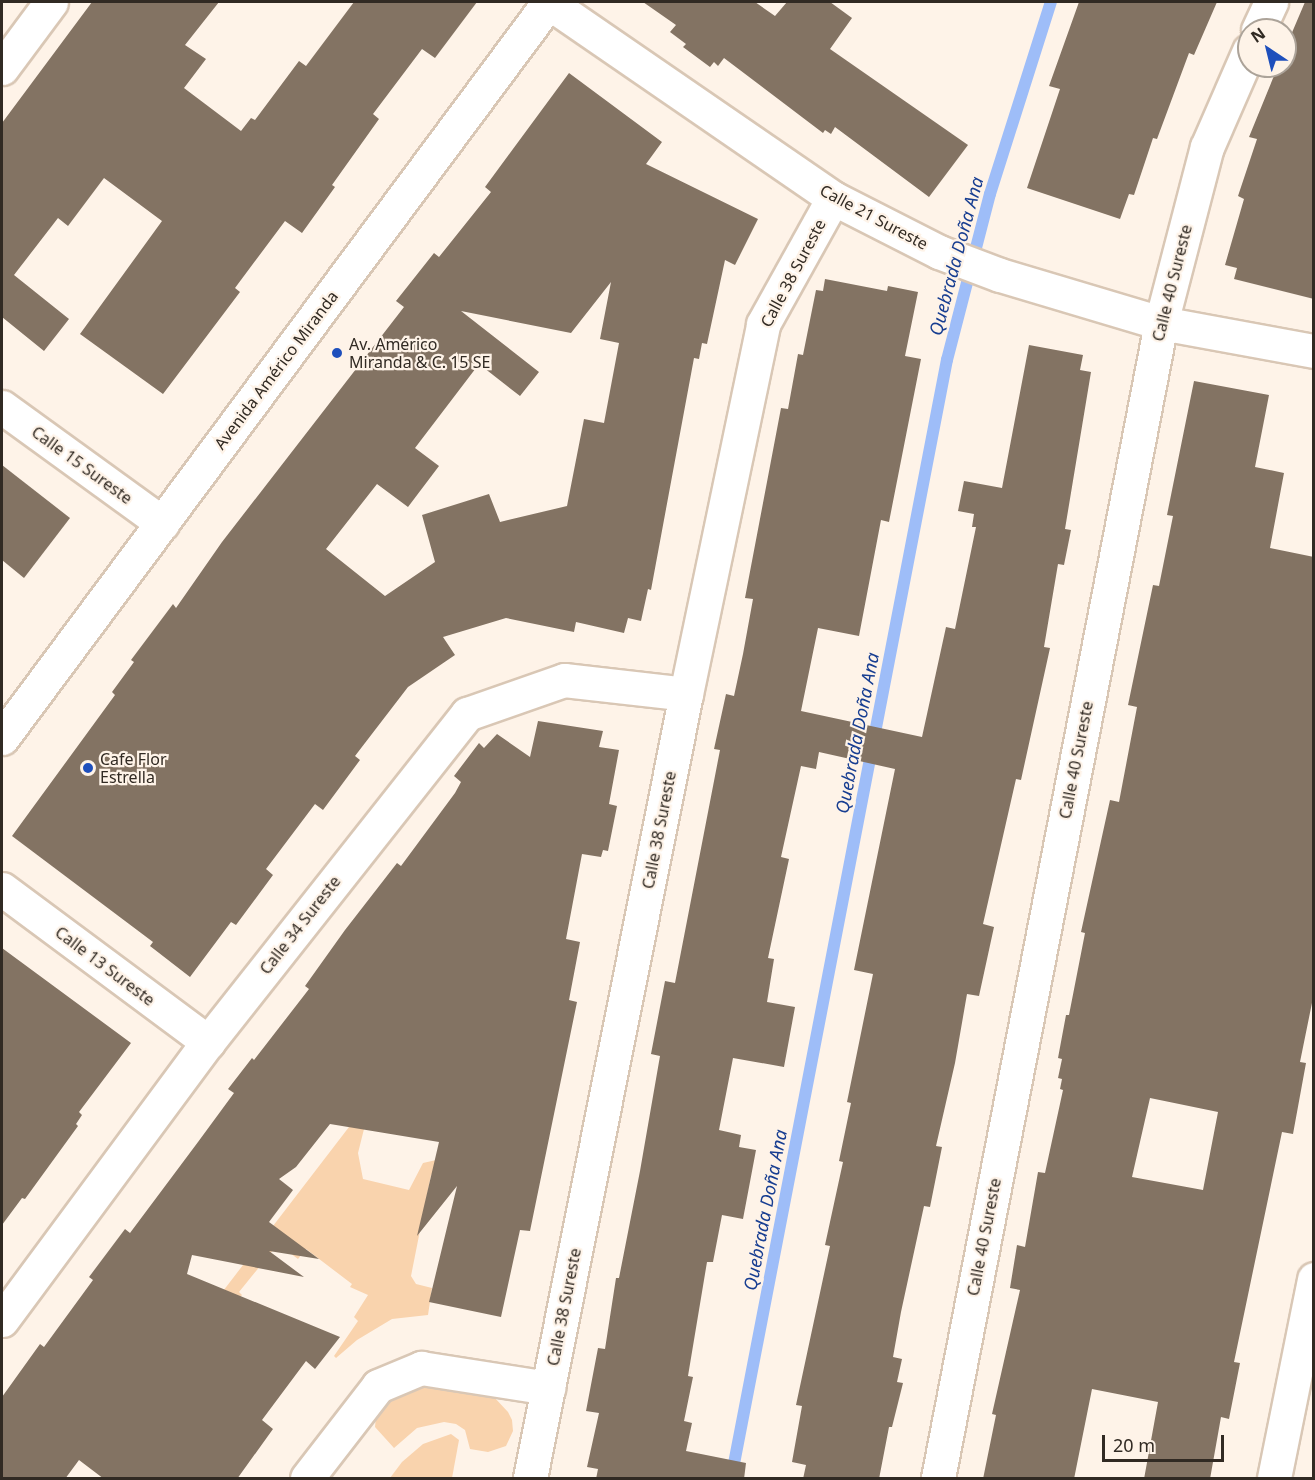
<!DOCTYPE html>
<meta charset="utf-8">
<style>
body{margin:0}
#map{position:relative;width:1315px;height:1480px;overflow:hidden;background:#fef3e8;font-family:"Noto Sans",sans-serif}
div>[style]{position:absolute}
.green>*{inset:0;background:#f9d3ad}
.stream>*{height:12px;margin:-6px;padding:0 6px;transform-origin:6px;border-radius:6px;background:#9ebdf8}
.building>*{inset:0;background:#837363}
.roads{filter:drop-shadow(2px 0 #d9c7b5) drop-shadow(-2px 0 #d9c7b5) drop-shadow(0 2px #d9c7b5) drop-shadow(0 -2px #d9c7b5)}
.minor>*{height:33px;margin:-16.5px;padding:0 16.5px;transform-origin:16.5px;border-radius:16.5px;background:#fff}
.tertiary>*{height:33px;margin:-16.5px;padding:0 16.5px;transform-origin:16.5px;border-radius:16.5px;background:#fff}
.dots>*{width:16px;height:16px;translate:-50% -50%;box-sizing:border-box;border:3px solid #fef3e8;border-radius:50%}
span{translate:-50% -50%;white-space:nowrap;text-align:center;line-height:1.15;-webkit-text-stroke:4.5px #fef3e8;paint-order:stroke}
.street-label{font-size:16px;color:#312a23}
.poi-label{font-size:16px;color:#312a23}
.left{translate:0 -50%;text-align:left}
.water-label{font-size:18px;color:#183e91;font-style:italic}
.frame{position:absolute;inset:0;border:3px solid #312a23;pointer-events:none}
.north{position:absolute;left:1237px;top:18px;width:60px;height:60px;box-sizing:border-box;background:#fef3e8;border:2px solid #aca399;border-radius:50%;rotate:325deg;font-size:16px;font-weight:700;line-height:24px;text-align:center;color:#312a23}
.north::after{content:'';display:block;margin:auto;width:21px;height:27px;background:#1e4fbc;clip-path:polygon(50% 0,100% 100%,50% 72%,0 100%)}
.scale{position:absolute;left:1102px;top:1435px;width:122px;height:27px;box-sizing:border-box;border:3px solid #312a23;border-top:0;padding-left:8px;font-size:18px;line-height:21px;white-space:nowrap;color:#312a23;-webkit-text-stroke:4px #fef3e8;paint-order:stroke}
</style>
<div id="map">
<div class="green">
<i style="clip-path:polygon(372px 1097px,358px 1153px,363px 1179px,409px 1190px,423px 1163px,454px 1156px,431px 1175px,411px 1276px,416px 1284px,432px 1288px,428px 1315px,392px 1319px,357px 1340px,336px 1358px,334px 1356px,358px 1321px,354px 1317px,368px 1295px,350px 1287px,352px 1284px,306px 1249px,298px 1259px,278px 1244px,239px 1292px,242px 1295px,233px 1305px,220px 1295px)"></i>
<i style="clip-path:polygon(423px 1384px,453px 1387px,493px 1396px,508px 1412px,512px 1420px,513px 1431px,506px 1446px,488px 1452px,470px 1449px,465px 1430px,456px 1424px,444px 1422px,417px 1428px,394px 1448px,375px 1427px,376px 1416px,385px 1403px,396px 1394px)"></i>
<i style="clip-path:polygon(451px 1434px,459px 1440px,452px 1478px,390px 1478px,402px 1462px,423px 1444px)"></i>
</div>
<div class="stream">
<i style="left:732px;top:1474px;width:1135px;rotate:-79.08deg"></i>
<i style="left:947px;top:360px;width:171px;rotate:-75.5deg"></i>
<i style="left:990px;top:194px;width:201px;rotate:-72.4deg"></i>
</div>
<div class="building">
<i style="clip-path:polygon(92px 2px,219px 2px,185px 45px,206px 59px,184px 88px,241px 131px,251px 118px,255px 120px,299px 61px,306px 66px,354px 2px,477px 2px,435px 58px,422px 49px,373px 114px,379px 119px,332px 185px,335px 187px,302px 233px,285px 221px,235px 288px,240px 292px,163px 394px,80px 334px,162px 221px,104px 178px,68px 226px,58px 218px,14px 275px,69px 319px,44px 351px,2px 317px,2px 123px)"></i>
<i style="clip-path:polygon(643px 2px,755px 2px,775px 16px,787px 2px,830px 2px,852px 18px,830px 49px,968px 145px,929px 197px,835px 127px,831px 134px,825px 130px,823px 133px,724px 58px,718px 66px,714px 62px,710px 67px,683px 47px,686px 44px,670px 32px,676px 25px)"></i>
<i style="clip-path:polygon(1079px 2px,1217px 2px,1194px 55px,1189px 53px,1157px 139px,1153px 138px,1134px 195px,1129px 194px,1120px 219px,1027px 188px,1060px 89px,1049px 86px)"></i>
<i style="clip-path:polygon(1305px 2px,1314px 2px,1314px 299px,1234px 279px,1237px 268px,1225px 265px,1244px 199px,1238px 196px,1257px 139px,1249px 137px,1278px 66px,1285px 66px,1285px 49px)"></i>
<i style="clip-path:polygon(evenodd,569px 73px,662px 142px,646px 164px,758px 219px,735px 265px,725px 260px,707px 344px,702px 343px,699px 359px,694px 358px,651px 590px,648px 589px,641px 621px,628px 618px,624px 633px,576px 622px,574px 632px,506px 618px,443px 637px,455px 655px,408px 687px,355px 756px,360px 760px,323px 810px,315px 804px,266px 869px,273px 875px,236px 925px,231px 922px,190px 977px,150px 946px,153px 942px,12px 836px,115px 695px,112px 692px,134px 662px,131px 660px,173px 604px,176px 608px,222px 542px,404px 307px,396px 301px,434px 253px,439px 257px,491px 192px,485px 187px,569px 73px,611px 282px,600px 339px,619px 343px,604px 423px,584px 419px,567px 506px,500px 522px,489px 494px,422px 515px,435px 562px,385px 596px,326px 549px,377px 484px,408px 507px,439px 466px,415px 448px,479px 364px,520px 396px,539px 372px,461px 311px,571px 333px,611px 282px)"></i>
<i style="clip-path:polygon(825px 279px,887px 291px,888px 286px,918px 292px,905px 356px,921px 359px,889px 522px,881px 520px,859px 636px,818px 628px,801px 711px,922px 737px,946px 627px,955px 629px,976px 527px,972px 527px,974px 514px,958px 511px,964px 481px,1002px 488px,1029px 345px,1083px 355px,1080px 370px,1091px 372px,1065px 529px,1071px 530px,1064px 565px,1058px 564px,1044px 647px,1050px 648px,1021px 780px,1016px 779px,983px 924px,994px 927px,979px 996px,967px 994px,955px 1063px,936px 1146px,942px 1147px,930px 1207px,924px 1206px,901px 1312px,893px 1357px,902px 1359px,897px 1382px,903px 1383px,892px 1427px,889px 1427px,879px 1479px,803px 1479px,806px 1465px,792px 1462px,802px 1406px,796px 1405px,830px 1246px,825px 1245px,843px 1162px,839px 1161px,851px 1103px,847px 1102px,873px 974px,854px 970px,895px 769px,819px 752px,816px 769px,801px 766px,781px 857px,789px 859px,768px 958px,774px 959px,767px 1002px,795px 1007px,784px 1067px,733px 1058px,719px 1130px,741px 1135px,739px 1147px,756px 1150px,743px 1219px,722px 1215px,713px 1262px,707px 1262px,688px 1376px,693px 1377px,684px 1421px,692px 1423px,686px 1451px,746px 1463px,744px 1479px,596px 1479px,598px 1469px,587px 1467px,599px 1413px,586px 1411px,598px 1348px,605px 1349px,616px 1278px,619px 1278px,640px 1171px,660px 1056px,651px 1054px,665px 981px,675px 983px,720px 750px,714px 749px,726px 694px,734px 696px,743px 654px,753px 599px,745px 598px,781px 408px,788px 409px,798px 354px,803px 355px,816px 290px,823px 291px)"></i>
<i style="clip-path:polygon(evenodd,1194px 381px,1269px 395px,1255px 467px,1284px 473px,1270px 548px,1314px 557px,1314px 993px,1300px 1062px,1306px 1063px,1293px 1134px,1282px 1132px,1234px 1362px,1240px 1363px,1229px 1419px,1221px 1417px,1210px 1479px,1144px 1479px,1158px 1402px,1092px 1389px,1074px 1479px,983px 1479px,996px 1415px,992px 1414px,1020px 1290px,1010px 1288px,1017px 1245px,1025px 1247px,1038px 1172px,1045px 1173px,1063px 1090px,1060px 1089px,1062px 1079px,1058px 1078px,1062px 1059px,1058px 1058px,1066px 1015px,1069px 1015px,1085px 933px,1081px 932px,1110px 800px,1119px 802px,1137px 707px,1128px 705px,1153px 585px,1159px 586px,1173px 516px,1167px 515px,1194px 381px,1150px 1098px,1218px 1112px,1203px 1190px,1132px 1177px,1150px 1098px)"></i>
<i style="clip-path:polygon(2px 465px,70px 518px,24px 578px,2px 560px)"></i>
<i style="clip-path:polygon(538px 721px,603px 731px,599px 747px,619px 750px,609px 804px,617px 806px,608px 851px,603px 850px,601px 857px,582px 854px,566px 939px,580px 942px,569px 1000px,577px 1002px,530px 1231px,520px 1230px,501px 1317px,429px 1302px,457px 1186px,417px 1236px,439px 1142px,330px 1124px,296px 1167px,279px 1179px,293px 1190px,269px 1222px,319px 1259px,269px 1251px,304px 1277px,192px 1255px,187px 1274px,340px 1337px,315px 1369px,306px 1361px,262px 1420px,273px 1429px,237px 1479px,104px 1479px,79px 1460px,65px 1479px,2px 1479px,2px 1397px,40px 1344px,44px 1347px,93px 1280px,89px 1277px,125px 1229px,130px 1233px,198px 1142px,234px 1093px,228px 1089px,252px 1058px,254px 1060px,309px 989px,305px 986px,345px 930px,397px 863px,401px 866px,455px 793px,461px 782px,454px 776px,479px 743px,484px 748px,497px 734px,530px 757px)"></i>
<i style="clip-path:polygon(2px 948px,131px 1043px,79px 1112px,82px 1115px,76px 1124px,78px 1126px,25px 1199px,22px 1198px,2px 1225px)"></i>
</div>
<div class="roads">
<div class="minor">
<i style="left:548px;top:2px;width:346px;rotate:34.5deg"></i>
<i style="left:833px;top:198px;width:119px;rotate:27deg"></i>
<i style="left:939px;top:252px;width:65px;rotate:20.7deg"></i>
<i style="left:1000px;top:275px;width:168px;rotate:16.6deg"></i>
<i style="left:1161px;top:323px;width:156px;rotate:10.4deg"></i>
<i style="left:1258px;top:30px;width:31px;rotate:-65deg"></i>
<i style="left:2px;top:68px;width:82px;rotate:-53.4deg"></i>
<i style="left:2px;top:407px;width:198px;rotate:35.9deg"></i>
<i style="left:2px;top:889px;width:257px;rotate:36.6deg"></i>
<i style="left:2px;top:1320px;width:346px;rotate:-53.5deg"></i>
<i style="left:208px;top:1042px;width:418px;rotate:-51.7deg"></i>
<i style="left:467px;top:714px;width:103px;rotate:-19.3deg"></i>
<i style="left:564px;top:680px;width:123px;rotate:6.5deg"></i>
<i style="left:307px;top:1478px;width:116px;rotate:-52.3deg"></i>
<i style="left:378px;top:1386px;width:47px;rotate:-22.7deg"></i>
<i style="left:421px;top:1368px;width:129px;rotate:8.9deg"></i>
<i style="left:530px;top:1478px;width:799px;rotate:-78.75deg"></i>
<i style="left:686px;top:694px;width:378px;rotate:-78.2deg"></i>
<i style="left:763px;top:324px;width:144px;rotate:-60.9deg"></i>
<i style="left:938px;top:1478px;width:1176px;rotate:-79.07deg"></i>
<i style="left:1161px;top:323px;width:182px;rotate:-75.4deg"></i>
<i style="left:1207px;top:147px;width:105px;rotate:-66.4deg"></i>
<i style="left:1274px;top:1478px;width:203px;rotate:-78.6deg"></i>
</div>
<div class="tertiary">
<i style="left:2px;top:738px;width:917px;rotate:-53.38deg"></i>
</div>
</div>
<div class="dots">
<i style="left:337px;top:353px;background:#1e4fbc"></i>
<i style="left:88px;top:768px;background:#1e4fbc"></i>
</div>
<div class="street-label">
<span style="left:874px;top:217px;rotate:28deg">Calle 21 Sureste</span>
<span style="left:793px;top:273px;rotate:-62deg">Calle 38 Sureste</span>
<span style="left:1172px;top:283px;rotate:-76deg">Calle 40 Sureste</span>
<span style="left:276px;top:370px;rotate:-53deg">Avenida Américo Miranda</span>
<span style="left:82px;top:465px;rotate:36deg">Calle 15 Sureste</span>
<span style="left:1076px;top:760px;rotate:-79deg">Calle 40 Sureste</span>
<span style="left:659px;top:830px;rotate:-79deg">Calle 38 Sureste</span>
<span style="left:300px;top:925px;rotate:-52deg">Calle 34 Sureste</span>
<span style="left:105px;top:966px;rotate:37deg">Calle 13 Sureste</span>
<span style="left:984px;top:1237px;rotate:-79deg">Calle 40 Sureste</span>
<span style="left:564px;top:1307px;rotate:-79deg">Calle 38 Sureste</span>
</div>
<div class="poi-label">
<span class="left" style="left:349px;top:353px">Av. Américo<br>Miranda &amp; C. 15 SE</span>
<span class="left" style="left:100px;top:768px">Cafe Flor<br>Estrella</span>
</div>
<div class="water-label">
<span style="left:956px;top:256px;rotate:-75deg">Quebrada Doña Ana</span>
<span style="left:857px;top:733px;rotate:-79deg">Quebrada Doña Ana</span>
<span style="left:765px;top:1210px;rotate:-79deg">Quebrada Doña Ana</span>
</div>
<div class="frame"></div>
<div class="north">N</div>
<div class="scale">20 m</div>
</div>
